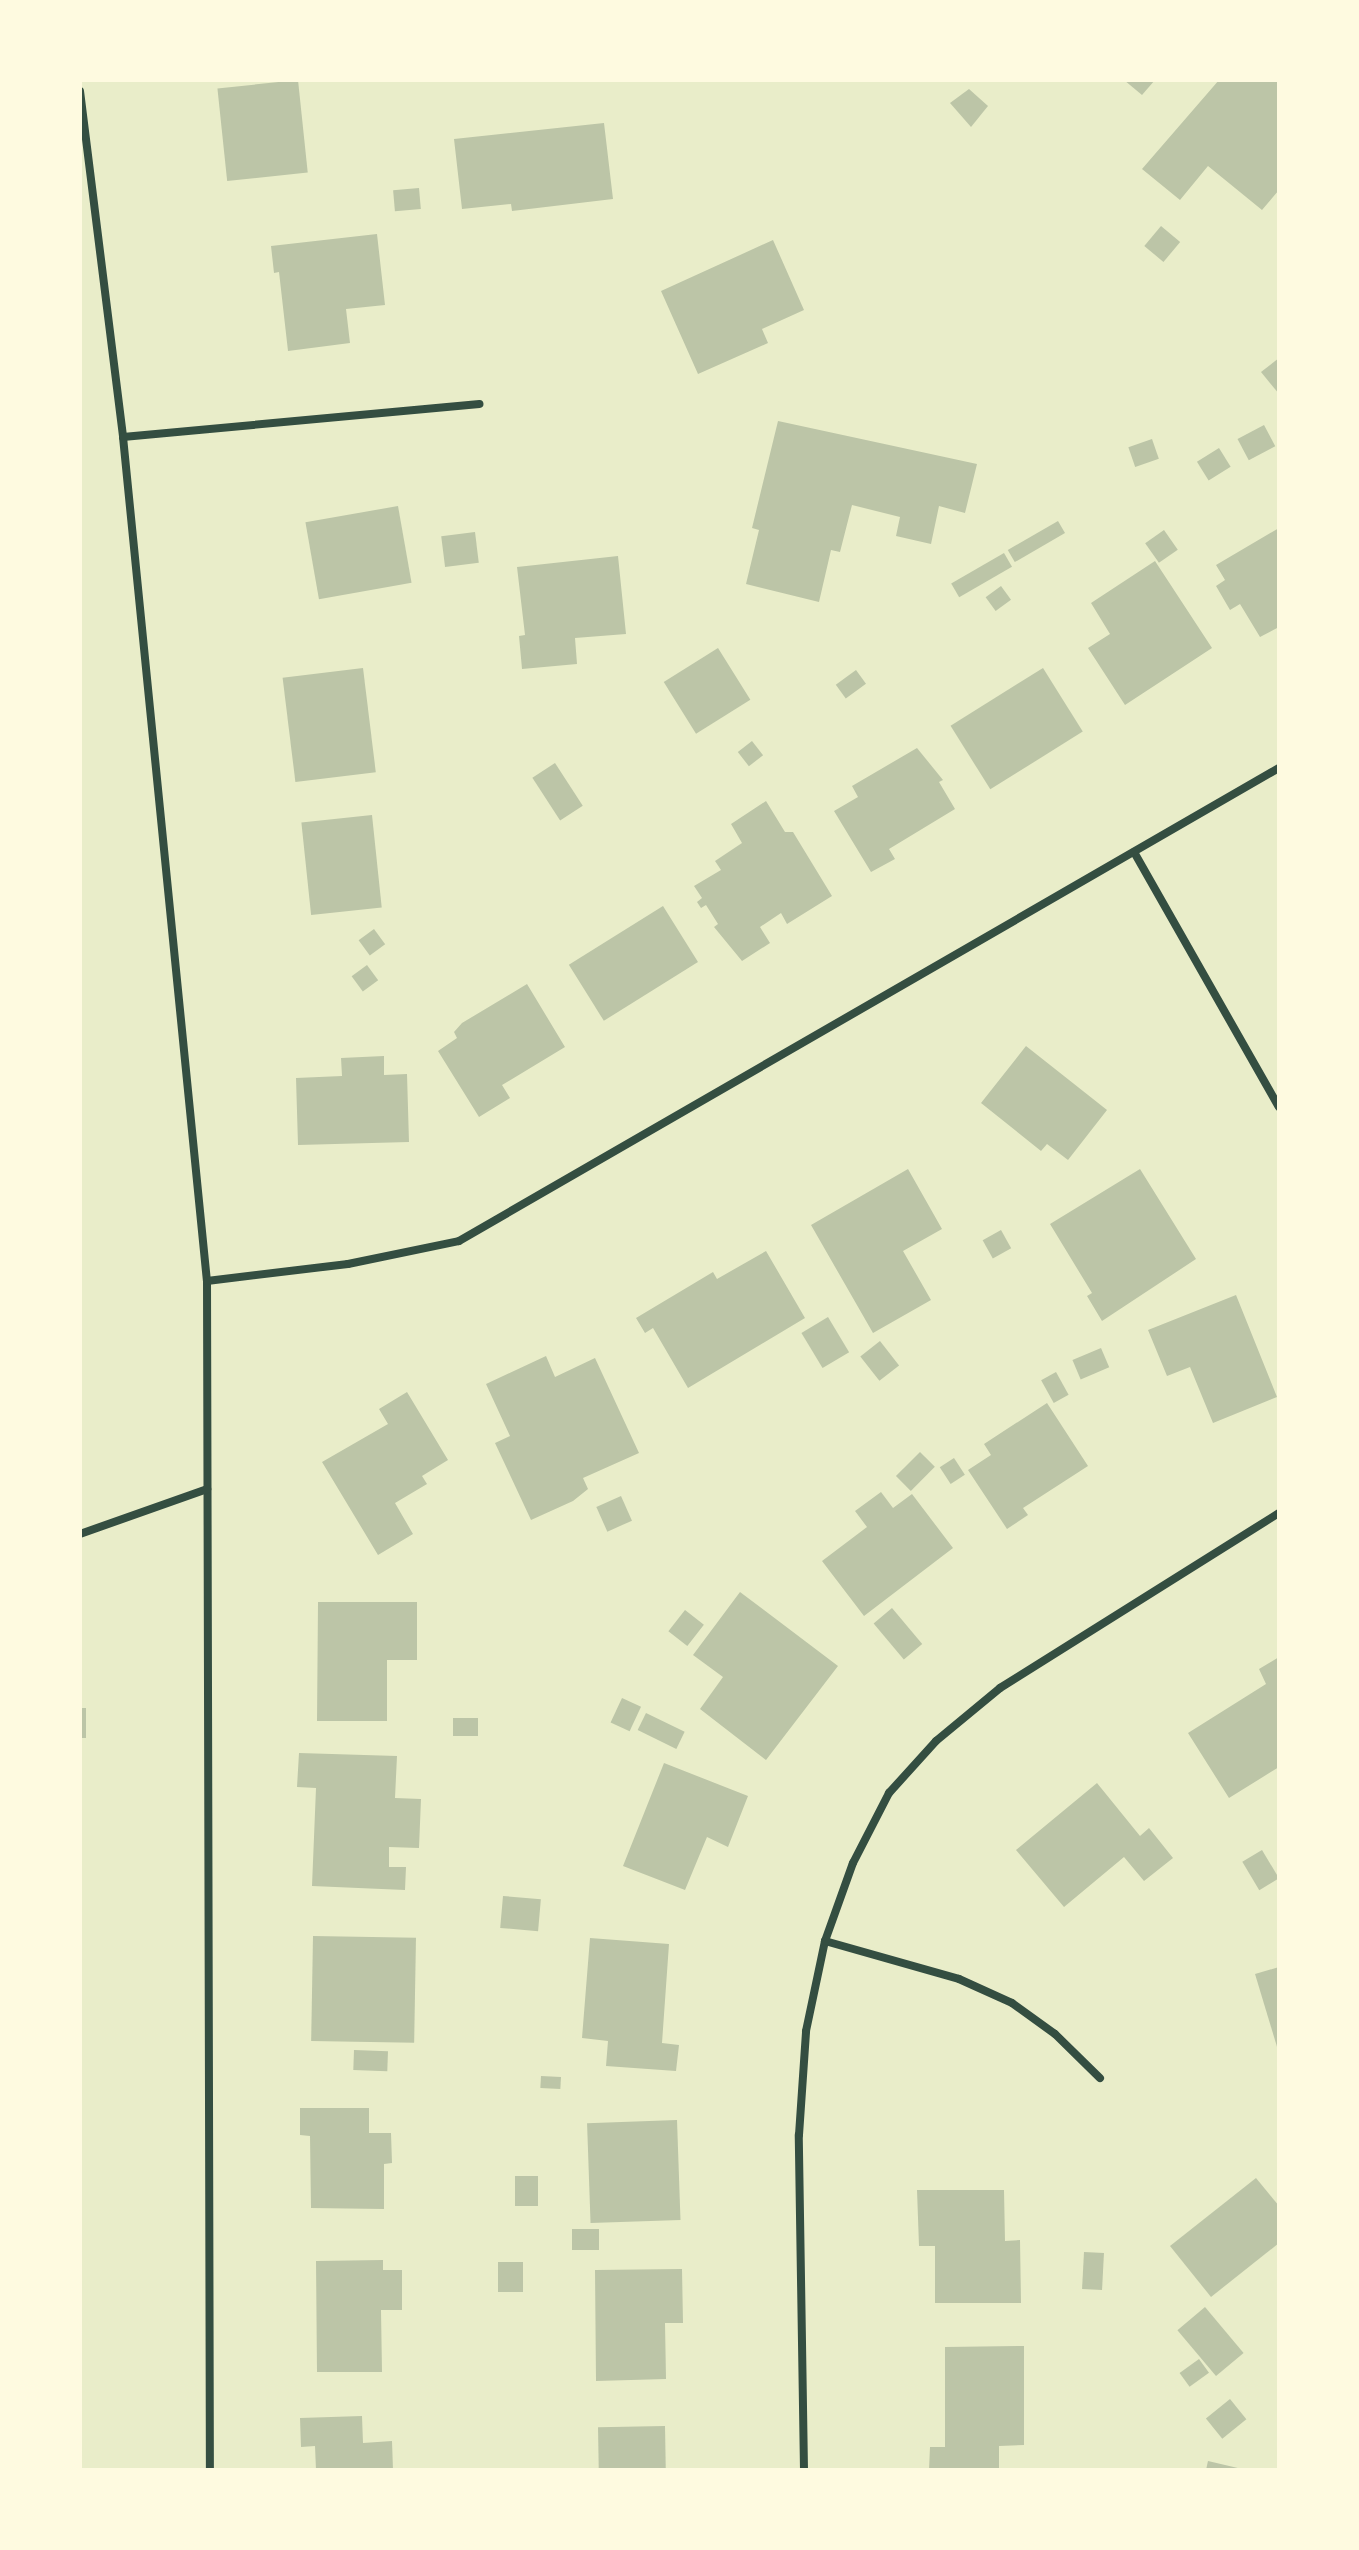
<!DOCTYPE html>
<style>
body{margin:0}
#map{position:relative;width:1359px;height:2550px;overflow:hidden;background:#e9edc9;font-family:Roboto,sans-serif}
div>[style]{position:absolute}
.building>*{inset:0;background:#bcc5a7;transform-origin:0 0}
.minor>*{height:8px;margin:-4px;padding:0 4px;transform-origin:4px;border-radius:4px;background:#344e41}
span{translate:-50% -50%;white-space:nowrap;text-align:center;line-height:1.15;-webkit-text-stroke:6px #fefae0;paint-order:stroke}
.frame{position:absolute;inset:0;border:82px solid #fefae0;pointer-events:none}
</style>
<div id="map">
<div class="building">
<i style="left:298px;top:80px;width:93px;height:81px;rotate:84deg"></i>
<i style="clip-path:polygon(1124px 80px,1155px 80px,1142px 95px)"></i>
<i style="clip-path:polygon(1219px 80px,1279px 80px,1279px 190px,1262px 210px,1208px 166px,1180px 200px,1142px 169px)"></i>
<i style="clip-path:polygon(969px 89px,988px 106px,971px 127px,950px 103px)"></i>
<i style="clip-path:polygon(604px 123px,613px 199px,512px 211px,511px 204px,462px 209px,454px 139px)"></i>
<i style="left:419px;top:188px;width:21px;height:26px;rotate:85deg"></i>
<i style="left:1161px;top:226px;width:25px;height:26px;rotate:40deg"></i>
<i style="clip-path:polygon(377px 234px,385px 305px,346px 309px,350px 343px,288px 351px,279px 272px,274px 273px,271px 246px)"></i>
<i style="clip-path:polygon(773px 240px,804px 310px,762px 329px,768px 343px,698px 374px,661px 291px)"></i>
<i style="clip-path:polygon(1279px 358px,1279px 394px,1261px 372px)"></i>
<i style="clip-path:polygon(778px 421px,977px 464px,965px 513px,939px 506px,931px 544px,896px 536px,900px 517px,852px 505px,840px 552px,831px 550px,819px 602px,746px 584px,759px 530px,752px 528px)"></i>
<i style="left:1264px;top:425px;width:24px;height:30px;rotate:62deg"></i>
<i style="left:1152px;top:439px;width:21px;height:25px;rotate:71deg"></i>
<i style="left:1219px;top:448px;width:22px;height:26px;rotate:58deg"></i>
<i style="left:398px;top:506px;width:78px;height:94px;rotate:80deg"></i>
<i style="left:1058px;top:521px;width:14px;height:58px;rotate:60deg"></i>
<i style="clip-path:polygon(1279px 528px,1279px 627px,1260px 637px,1240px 604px,1230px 610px,1216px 586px,1225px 580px,1216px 565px)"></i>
<i style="left:1164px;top:530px;width:24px;height:23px;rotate:55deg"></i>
<i style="left:475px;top:532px;width:31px;height:34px;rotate:83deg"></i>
<i style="left:1004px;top:553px;width:16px;height:61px;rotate:60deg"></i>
<i style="clip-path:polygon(618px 556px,626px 634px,575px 638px,577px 664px,522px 669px,519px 636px,525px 635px,517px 567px)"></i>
<i style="clip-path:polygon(1155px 561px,1212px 648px,1125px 705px,1088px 648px,1110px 634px,1091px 603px)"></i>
<i style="left:1001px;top:586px;width:17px;height:19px;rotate:54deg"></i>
<i style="left:718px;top:648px;width:61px;height:64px;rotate:58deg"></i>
<i style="left:363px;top:668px;width:105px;height:81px;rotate:83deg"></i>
<i style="left:1043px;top:668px;width:75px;height:109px;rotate:58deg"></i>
<i style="left:856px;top:670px;width:17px;height:25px;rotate:54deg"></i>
<i style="left:752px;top:741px;width:18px;height:18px;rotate:52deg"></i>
<i style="clip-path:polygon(917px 748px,943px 780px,939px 782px,955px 809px,889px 849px,895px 859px,871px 872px,834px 811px,858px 797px,852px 786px)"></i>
<i style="left:555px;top:763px;width:51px;height:27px;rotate:57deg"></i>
<i style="clip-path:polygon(766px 801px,785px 832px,793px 832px,832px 896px,787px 924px,781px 913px,760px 927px,770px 943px,742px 961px,714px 927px,718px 924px,706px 905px,701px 908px,697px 902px,702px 898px,694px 886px,721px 870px,715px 861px,742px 843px,731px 824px)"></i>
<i style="left:372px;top:815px;width:93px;height:71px;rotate:84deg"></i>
<i style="left:663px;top:906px;width:66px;height:111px;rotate:58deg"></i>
<i style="left:374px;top:929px;width:19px;height:19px;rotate:54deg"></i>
<i style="left:367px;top:965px;width:19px;height:19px;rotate:54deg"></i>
<i style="clip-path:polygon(527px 984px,565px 1047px,502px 1085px,510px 1098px,479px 1117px,438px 1051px,457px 1038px,454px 1032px,462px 1023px)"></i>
<i style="clip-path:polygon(1026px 1046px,1107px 1110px,1068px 1160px,1047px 1144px,1041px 1151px,981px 1103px)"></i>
<i style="clip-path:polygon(384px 1056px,384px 1075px,407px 1074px,409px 1142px,298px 1145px,296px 1078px,342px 1076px,341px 1058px)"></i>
<i style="clip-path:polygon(908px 1169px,942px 1229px,903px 1251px,931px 1300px,873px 1333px,811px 1225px)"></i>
<i style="clip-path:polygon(1140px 1169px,1196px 1259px,1102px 1321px,1087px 1296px,1092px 1293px,1050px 1224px)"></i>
<i style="left:1001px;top:1230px;width:21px;height:21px;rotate:61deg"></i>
<i style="clip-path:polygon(766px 1251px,805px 1318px,688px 1388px,653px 1328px,645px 1333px,636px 1318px,713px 1272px,717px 1279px)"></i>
<i style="clip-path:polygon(1236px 1295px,1277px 1397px,1213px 1423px,1190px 1367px,1167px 1376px,1148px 1330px)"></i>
<i style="left:828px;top:1317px;width:41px;height:31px;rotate:59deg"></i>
<i style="left:880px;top:1341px;width:31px;height:25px;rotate:52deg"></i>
<i style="left:1101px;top:1348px;width:21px;height:31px;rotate:67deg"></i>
<i style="clip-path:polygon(546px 1356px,555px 1377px,595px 1358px,639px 1453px,583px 1478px,588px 1489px,573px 1501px,531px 1520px,495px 1443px,510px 1436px,486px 1384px)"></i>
<i style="left:1056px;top:1372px;width:26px;height:17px;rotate:61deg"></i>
<i style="clip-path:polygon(407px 1392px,448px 1460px,422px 1476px,427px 1484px,395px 1503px,413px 1534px,378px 1555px,322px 1462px,388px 1424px,379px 1409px)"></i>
<i style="clip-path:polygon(1047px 1403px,1088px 1466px,1023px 1508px,1028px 1515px,1007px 1529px,968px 1470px,991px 1455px,984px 1444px)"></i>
<i style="left:920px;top:1452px;width:21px;height:34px;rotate:45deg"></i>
<i style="left:954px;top:1458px;width:20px;height:17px;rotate:57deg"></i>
<i style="clip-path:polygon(881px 1492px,893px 1508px,912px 1494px,953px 1548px,864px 1616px,822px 1561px,867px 1527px,855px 1511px)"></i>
<i style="left:621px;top:1496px;width:27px;height:27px;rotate:66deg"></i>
<i style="clip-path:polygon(740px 1592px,838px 1666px,766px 1760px,700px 1709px,723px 1677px,693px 1655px)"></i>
<i style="clip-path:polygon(318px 1602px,417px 1602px,417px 1660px,387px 1660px,387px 1721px,317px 1721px)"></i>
<i style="left:892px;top:1608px;width:47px;height:24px;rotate:50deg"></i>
<i style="left:685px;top:1610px;width:24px;height:27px;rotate:38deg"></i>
<i style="clip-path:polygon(1279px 1657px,1279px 1767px,1229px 1798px,1188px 1733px,1266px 1684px,1259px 1669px)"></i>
<i style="left:622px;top:1698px;width:21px;height:27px;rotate:25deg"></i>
<i style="left:80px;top:1708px;width:6px;height:30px"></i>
<i style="left:646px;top:1713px;width:43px;height:19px;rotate:26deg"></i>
<i style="left:478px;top:1718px;width:18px;height:25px;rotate:90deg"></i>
<i style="clip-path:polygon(299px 1753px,397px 1756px,395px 1798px,421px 1799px,419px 1848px,389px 1847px,389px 1867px,406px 1867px,405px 1890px,312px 1886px,316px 1788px,297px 1787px)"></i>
<i style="clip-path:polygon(664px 1763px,748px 1796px,728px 1847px,707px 1837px,685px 1890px,623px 1866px)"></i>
<i style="clip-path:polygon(1097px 1783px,1140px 1836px,1149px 1828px,1173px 1858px,1144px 1881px,1124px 1857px,1064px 1907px,1016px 1850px)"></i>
<i style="left:1262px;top:1850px;width:33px;height:23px;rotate:59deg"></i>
<i style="left:503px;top:1896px;width:38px;height:32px;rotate:5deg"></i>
<i style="left:313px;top:1936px;width:103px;height:105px;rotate:1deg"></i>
<i style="clip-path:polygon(590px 1938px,669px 1944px,662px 2043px,679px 2045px,676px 2071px,606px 2066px,608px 2041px,582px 2038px)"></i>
<i style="clip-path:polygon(1279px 1967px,1279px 2050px,1278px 2050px,1255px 1974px)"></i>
<i style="left:354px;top:2050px;width:34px;height:20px;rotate:2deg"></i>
<i style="left:541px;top:2076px;width:20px;height:12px;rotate:3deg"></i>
<i style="clip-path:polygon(300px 2108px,369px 2108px,369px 2133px,391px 2133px,392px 2163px,384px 2164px,384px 2209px,311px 2208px,310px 2136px,300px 2135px)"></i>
<i style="left:677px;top:2120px;width:100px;height:90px;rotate:88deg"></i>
<i style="left:515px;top:2176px;width:23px;height:30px"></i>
<i style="clip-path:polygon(1256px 2178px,1279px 2206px,1279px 2243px,1211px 2297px,1170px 2246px)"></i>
<i style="clip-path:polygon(917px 2190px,1004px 2190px,1005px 2241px,1020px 2240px,1021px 2303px,935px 2303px,935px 2246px,919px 2246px)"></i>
<i style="left:572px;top:2229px;width:27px;height:21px"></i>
<i style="left:1084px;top:2252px;width:20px;height:37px;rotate:3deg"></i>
<i style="clip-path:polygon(383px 2260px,383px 2270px,402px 2270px,402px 2310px,381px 2310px,382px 2372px,317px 2372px,316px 2261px)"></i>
<i style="left:498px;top:2262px;width:25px;height:30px"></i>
<i style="clip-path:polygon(682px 2269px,683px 2323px,665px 2323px,666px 2379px,596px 2381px,595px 2270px)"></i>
<i style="left:1205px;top:2307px;width:60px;height:36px;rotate:50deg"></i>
<i style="clip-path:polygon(1024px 2346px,1024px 2445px,999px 2446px,999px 2470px,929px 2470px,930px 2447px,945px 2447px,945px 2347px)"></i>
<i style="left:1199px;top:2359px;width:17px;height:24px;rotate:54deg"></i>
<i style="left:1230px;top:2399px;width:26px;height:31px;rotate:51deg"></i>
<i style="clip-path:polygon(362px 2416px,363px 2443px,392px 2441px,393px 2470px,316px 2470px,315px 2446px,301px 2447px,300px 2418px)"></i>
<i style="left:665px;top:2426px;width:44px;height:67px;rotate:89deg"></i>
<i style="clip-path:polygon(1208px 2461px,1242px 2469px,1242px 2470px,1206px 2470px)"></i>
</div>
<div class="minor">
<i style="left:80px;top:91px;width:349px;rotate:82.9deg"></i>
<i style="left:123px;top:437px;width:848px;rotate:84.32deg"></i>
<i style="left:207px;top:1281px;width:1189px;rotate:89.86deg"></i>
<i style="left:123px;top:437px;width:358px;rotate:-5.3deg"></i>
<i style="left:1134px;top:852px;width:293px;rotate:60.4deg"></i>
<i style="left:207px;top:1281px;width:142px;rotate:-6.9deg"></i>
<i style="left:348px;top:1264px;width:113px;rotate:-11.7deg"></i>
<i style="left:459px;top:1241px;width:947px;rotate:-29.98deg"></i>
<i style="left:80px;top:1534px;width:135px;rotate:-19.5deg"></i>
<i style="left:825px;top:1941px;width:139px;rotate:15.8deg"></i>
<i style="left:959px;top:1979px;width:58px;rotate:24.4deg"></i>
<i style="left:1012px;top:2003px;width:53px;rotate:35.8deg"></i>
<i style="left:1055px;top:2034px;width:63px;rotate:44.4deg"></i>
<i style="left:804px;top:2470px;width:335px;rotate:-90.9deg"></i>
<i style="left:799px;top:2135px;width:104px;rotate:-86.1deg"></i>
<i style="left:806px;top:2031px;width:92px;rotate:-78.1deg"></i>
<i style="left:825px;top:1941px;width:83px;rotate:-70.3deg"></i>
<i style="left:853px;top:1863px;width:79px;rotate:-62.8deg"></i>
<i style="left:889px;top:1793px;width:70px;rotate:-47.9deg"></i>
<i style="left:936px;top:1741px;width:83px;rotate:-39.6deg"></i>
<i style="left:1000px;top:1688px;width:329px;rotate:-32.1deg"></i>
</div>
<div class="frame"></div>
</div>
